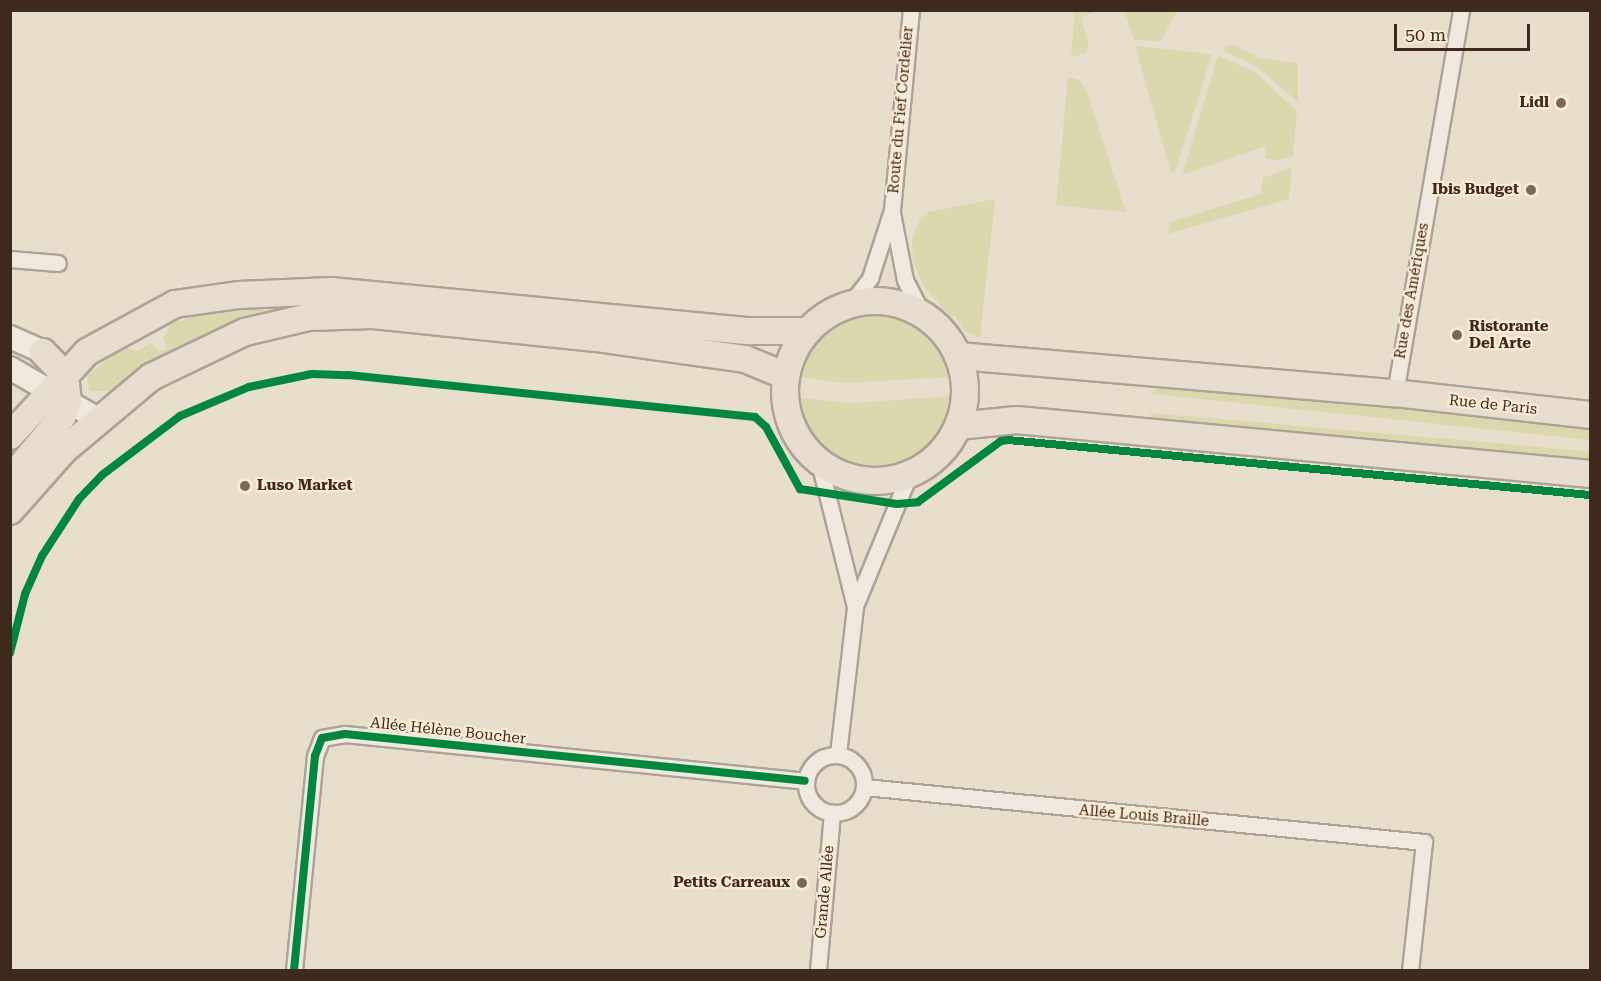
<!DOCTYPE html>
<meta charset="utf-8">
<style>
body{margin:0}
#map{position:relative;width:1601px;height:981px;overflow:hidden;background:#e8decc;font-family:"Roboto Serif",serif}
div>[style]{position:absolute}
.green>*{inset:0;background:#dbd8ad;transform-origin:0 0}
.roads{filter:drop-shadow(2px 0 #ada396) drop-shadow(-2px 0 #ada396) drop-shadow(0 2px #ada396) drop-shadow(0 -2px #ada396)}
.street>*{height:15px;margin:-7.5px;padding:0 7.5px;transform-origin:7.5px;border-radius:7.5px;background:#efe9e0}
.street>.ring{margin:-7.5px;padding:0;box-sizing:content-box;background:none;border:15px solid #efe9e0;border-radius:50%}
.secondary>*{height:22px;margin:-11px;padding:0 11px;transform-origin:11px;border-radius:11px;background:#efe9e0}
.primary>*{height:26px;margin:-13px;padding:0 13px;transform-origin:13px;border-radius:13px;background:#e7ded0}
.primary>.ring{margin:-13px;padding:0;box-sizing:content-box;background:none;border:26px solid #e7ded0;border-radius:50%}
.cycleway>*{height:8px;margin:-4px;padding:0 4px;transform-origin:4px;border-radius:4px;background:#00873e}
.dots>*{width:16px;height:16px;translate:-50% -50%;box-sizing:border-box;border:3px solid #faebd2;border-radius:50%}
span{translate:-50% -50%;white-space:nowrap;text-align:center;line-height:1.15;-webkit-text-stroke:4.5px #faebd2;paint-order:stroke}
.poi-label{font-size:15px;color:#3d2a1c;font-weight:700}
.right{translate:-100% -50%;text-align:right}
.left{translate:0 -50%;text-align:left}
.street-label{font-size:15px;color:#3d2a1c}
.frame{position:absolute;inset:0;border:12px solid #3d2a1c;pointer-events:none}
.scale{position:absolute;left:1394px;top:24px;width:136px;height:27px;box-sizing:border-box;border:3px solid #3d2a1c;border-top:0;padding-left:8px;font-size:18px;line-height:21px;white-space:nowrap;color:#3d2a1c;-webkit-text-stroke:4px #faebd2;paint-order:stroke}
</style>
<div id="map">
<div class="green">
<i style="clip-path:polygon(1075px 11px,1097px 11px,1081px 17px,1089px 45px,1086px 52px,1076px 56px,1071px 56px)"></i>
<i style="clip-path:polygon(1124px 11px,1124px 10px,1177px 11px,1161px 41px,1134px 40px)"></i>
<i style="clip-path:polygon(1232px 44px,1259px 58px,1298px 63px,1298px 102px,1256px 66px,1222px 50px)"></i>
<i style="clip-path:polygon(1135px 46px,1212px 54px,1175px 173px,1171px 172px)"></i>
<i style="clip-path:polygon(1218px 56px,1255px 72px,1297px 111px,1293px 156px,1275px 161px,1265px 158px,1266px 146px,1182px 175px)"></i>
<i style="clip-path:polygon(1068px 77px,1079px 80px,1086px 89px,1126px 212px,1056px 205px)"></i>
<i style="clip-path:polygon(1292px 167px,1289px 199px,1167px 234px,1170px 222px,1261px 194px,1263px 178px)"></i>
<i style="clip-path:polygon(995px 199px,980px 338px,964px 331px,955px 316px,952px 317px,925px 289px,913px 262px,912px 239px,920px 219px,929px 212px)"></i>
<i style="clip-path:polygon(262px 303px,381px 307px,167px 358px,109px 391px,89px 391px,87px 376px,122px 348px,137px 351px,151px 343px,159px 351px,167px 349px,163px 338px,171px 324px,206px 312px)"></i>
<i style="clip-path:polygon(881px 312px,908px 319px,930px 334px,942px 350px,953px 377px,844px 383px,800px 377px,805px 355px,825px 329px,854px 315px)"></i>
<i style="left:1154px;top:382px;width:438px;height:12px;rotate:6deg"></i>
<i style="clip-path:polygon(954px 396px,949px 419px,931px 447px,906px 464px,879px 470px,847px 465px,826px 453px,805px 427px,797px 398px,853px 403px)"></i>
<i style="left:1151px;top:413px;width:441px;height:10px;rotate:5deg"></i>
</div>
<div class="roads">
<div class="street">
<i style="left:892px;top:213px;width:68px;rotate:79deg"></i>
<i style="left:905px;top:280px;width:37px;rotate:63deg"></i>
<i style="left:10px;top:259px;width:48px;rotate:4.8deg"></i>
<i style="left:850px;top:304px;width:33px;rotate:-52deg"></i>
<i style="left:870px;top:278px;width:71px;rotate:-72.1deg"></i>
<i style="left:892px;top:210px;width:201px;rotate:-84.6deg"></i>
<i style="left:1395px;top:393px;width:389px;rotate:-80.2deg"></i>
<i style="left:819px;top:462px;width:148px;rotate:76deg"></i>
<i style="left:838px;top:754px;width:149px;rotate:-83.4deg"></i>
<i style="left:855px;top:606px;width:142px;rotate:-67.6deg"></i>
<i class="ring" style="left:806px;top:755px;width:43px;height:43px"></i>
<i style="left:865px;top:787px;width:562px;rotate:5.62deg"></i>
<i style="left:1424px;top:842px;width:129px;rotate:96.2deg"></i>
<i style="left:294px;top:970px;width:215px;rotate:-84.4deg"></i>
<i style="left:315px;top:756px;width:19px;rotate:-69deg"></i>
<i style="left:322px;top:738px;width:23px;rotate:-10deg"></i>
<i style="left:345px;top:734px;width:462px;rotate:5.8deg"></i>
<i style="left:818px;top:970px;width:158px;rotate:-84.9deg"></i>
</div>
<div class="secondary">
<i style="left:10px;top:337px;width:36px;rotate:24deg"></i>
<i style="left:10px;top:368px;width:102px;rotate:30.1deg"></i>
</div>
<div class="primary">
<i class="ring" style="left:785px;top:301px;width:154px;height:154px"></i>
<i style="left:959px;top:356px;width:438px;rotate:4.9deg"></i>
<i style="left:1395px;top:393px;width:196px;rotate:6.4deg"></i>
<i style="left:958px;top:426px;width:59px;rotate:-5.8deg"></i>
<i style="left:1017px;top:420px;width:576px;rotate:5.38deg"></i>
<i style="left:10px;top:436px;width:114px;rotate:-47.5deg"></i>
<i style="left:87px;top:352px;width:100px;rotate:-28.6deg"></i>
<i style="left:175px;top:304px;width:65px;rotate:-8deg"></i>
<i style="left:239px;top:295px;width:92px;rotate:-2.5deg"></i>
<i style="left:331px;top:291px;width:421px;rotate:5.5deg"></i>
<i style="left:750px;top:331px;width:58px"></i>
<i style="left:10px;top:479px;width:81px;rotate:-50deg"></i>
<i style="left:62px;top:417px;width:17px;rotate:-69deg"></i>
<i style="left:68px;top:401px;width:26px;rotate:-97deg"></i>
<i style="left:65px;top:375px;width:32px;rotate:-134deg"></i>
<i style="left:10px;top:511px;width:81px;rotate:-48.5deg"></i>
<i style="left:64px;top:450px;width:114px;rotate:-40deg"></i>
<i style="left:151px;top:377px;width:104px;rotate:-25.6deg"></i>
<i style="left:245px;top:332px;width:66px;rotate:-13.2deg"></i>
<i style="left:309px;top:317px;width:64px;rotate:-1.8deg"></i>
<i style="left:373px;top:315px;width:224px;rotate:5.9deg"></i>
<i style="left:596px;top:338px;width:150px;rotate:8deg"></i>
<i style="left:745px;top:359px;width:44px;rotate:22.5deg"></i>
</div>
</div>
<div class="cycleway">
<i style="left:10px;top:653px;width:61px;rotate:-75.7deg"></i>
<i style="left:25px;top:594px;width:42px;rotate:-65.9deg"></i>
<i style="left:42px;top:556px;width:68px;rotate:-57deg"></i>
<i style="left:79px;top:499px;width:33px;rotate:-46deg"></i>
<i style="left:102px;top:475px;width:98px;rotate:-37.1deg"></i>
<i style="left:180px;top:416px;width:75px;rotate:-22.8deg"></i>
<i style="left:249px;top:387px;width:64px;rotate:-11.7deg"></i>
<i style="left:312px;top:374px;width:36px;rotate:2deg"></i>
<i style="left:348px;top:375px;width:409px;rotate:5.9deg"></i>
<i style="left:755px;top:417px;width:15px;rotate:42deg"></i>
<i style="left:766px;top:427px;width:71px;rotate:61.3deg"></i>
<i style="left:800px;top:489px;width:98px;rotate:8.8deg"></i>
<i style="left:897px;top:504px;width:21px;rotate:-5deg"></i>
<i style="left:918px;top:502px;width:103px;rotate:-36.3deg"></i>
<i style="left:1001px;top:441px;width:7px;rotate:-8deg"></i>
<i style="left:1008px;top:440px;width:585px;rotate:5.4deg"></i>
<i style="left:294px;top:970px;width:215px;rotate:-84.4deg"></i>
<i style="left:315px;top:756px;width:19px;rotate:-69deg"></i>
<i style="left:322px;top:738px;width:23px;rotate:-10deg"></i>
<i style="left:345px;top:734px;width:462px;rotate:5.8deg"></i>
</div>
<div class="dots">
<i style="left:1561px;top:103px;background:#79695a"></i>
<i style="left:1531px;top:190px;background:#79695a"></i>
<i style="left:1457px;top:335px;background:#79695a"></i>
<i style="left:245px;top:486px;background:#79695a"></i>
<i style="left:802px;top:883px;background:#79695a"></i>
</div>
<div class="poi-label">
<span class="right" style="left:1549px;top:103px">Lidl</span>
<span class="right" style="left:1519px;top:190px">Ibis Budget</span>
<span class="left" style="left:1469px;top:335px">Ristorante<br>Del Arte</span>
<span class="left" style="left:257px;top:486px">Luso Market</span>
<span class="right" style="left:790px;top:883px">Petits Carreaux</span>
</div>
<div class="street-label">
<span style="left:901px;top:110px;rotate:-85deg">Route du Fief Cordelier</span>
<span style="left:1412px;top:291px;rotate:-80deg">Rue des Amériques</span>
<span style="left:1493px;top:405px;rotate:6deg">Rue de Paris</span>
<span style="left:448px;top:731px;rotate:6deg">Allée Hélène Boucher</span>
<span style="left:1144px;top:816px;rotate:5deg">Allée Louis Braille</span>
<span style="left:825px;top:892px;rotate:-85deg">Grande Allée</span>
</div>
<div class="frame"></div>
<div class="scale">50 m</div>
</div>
